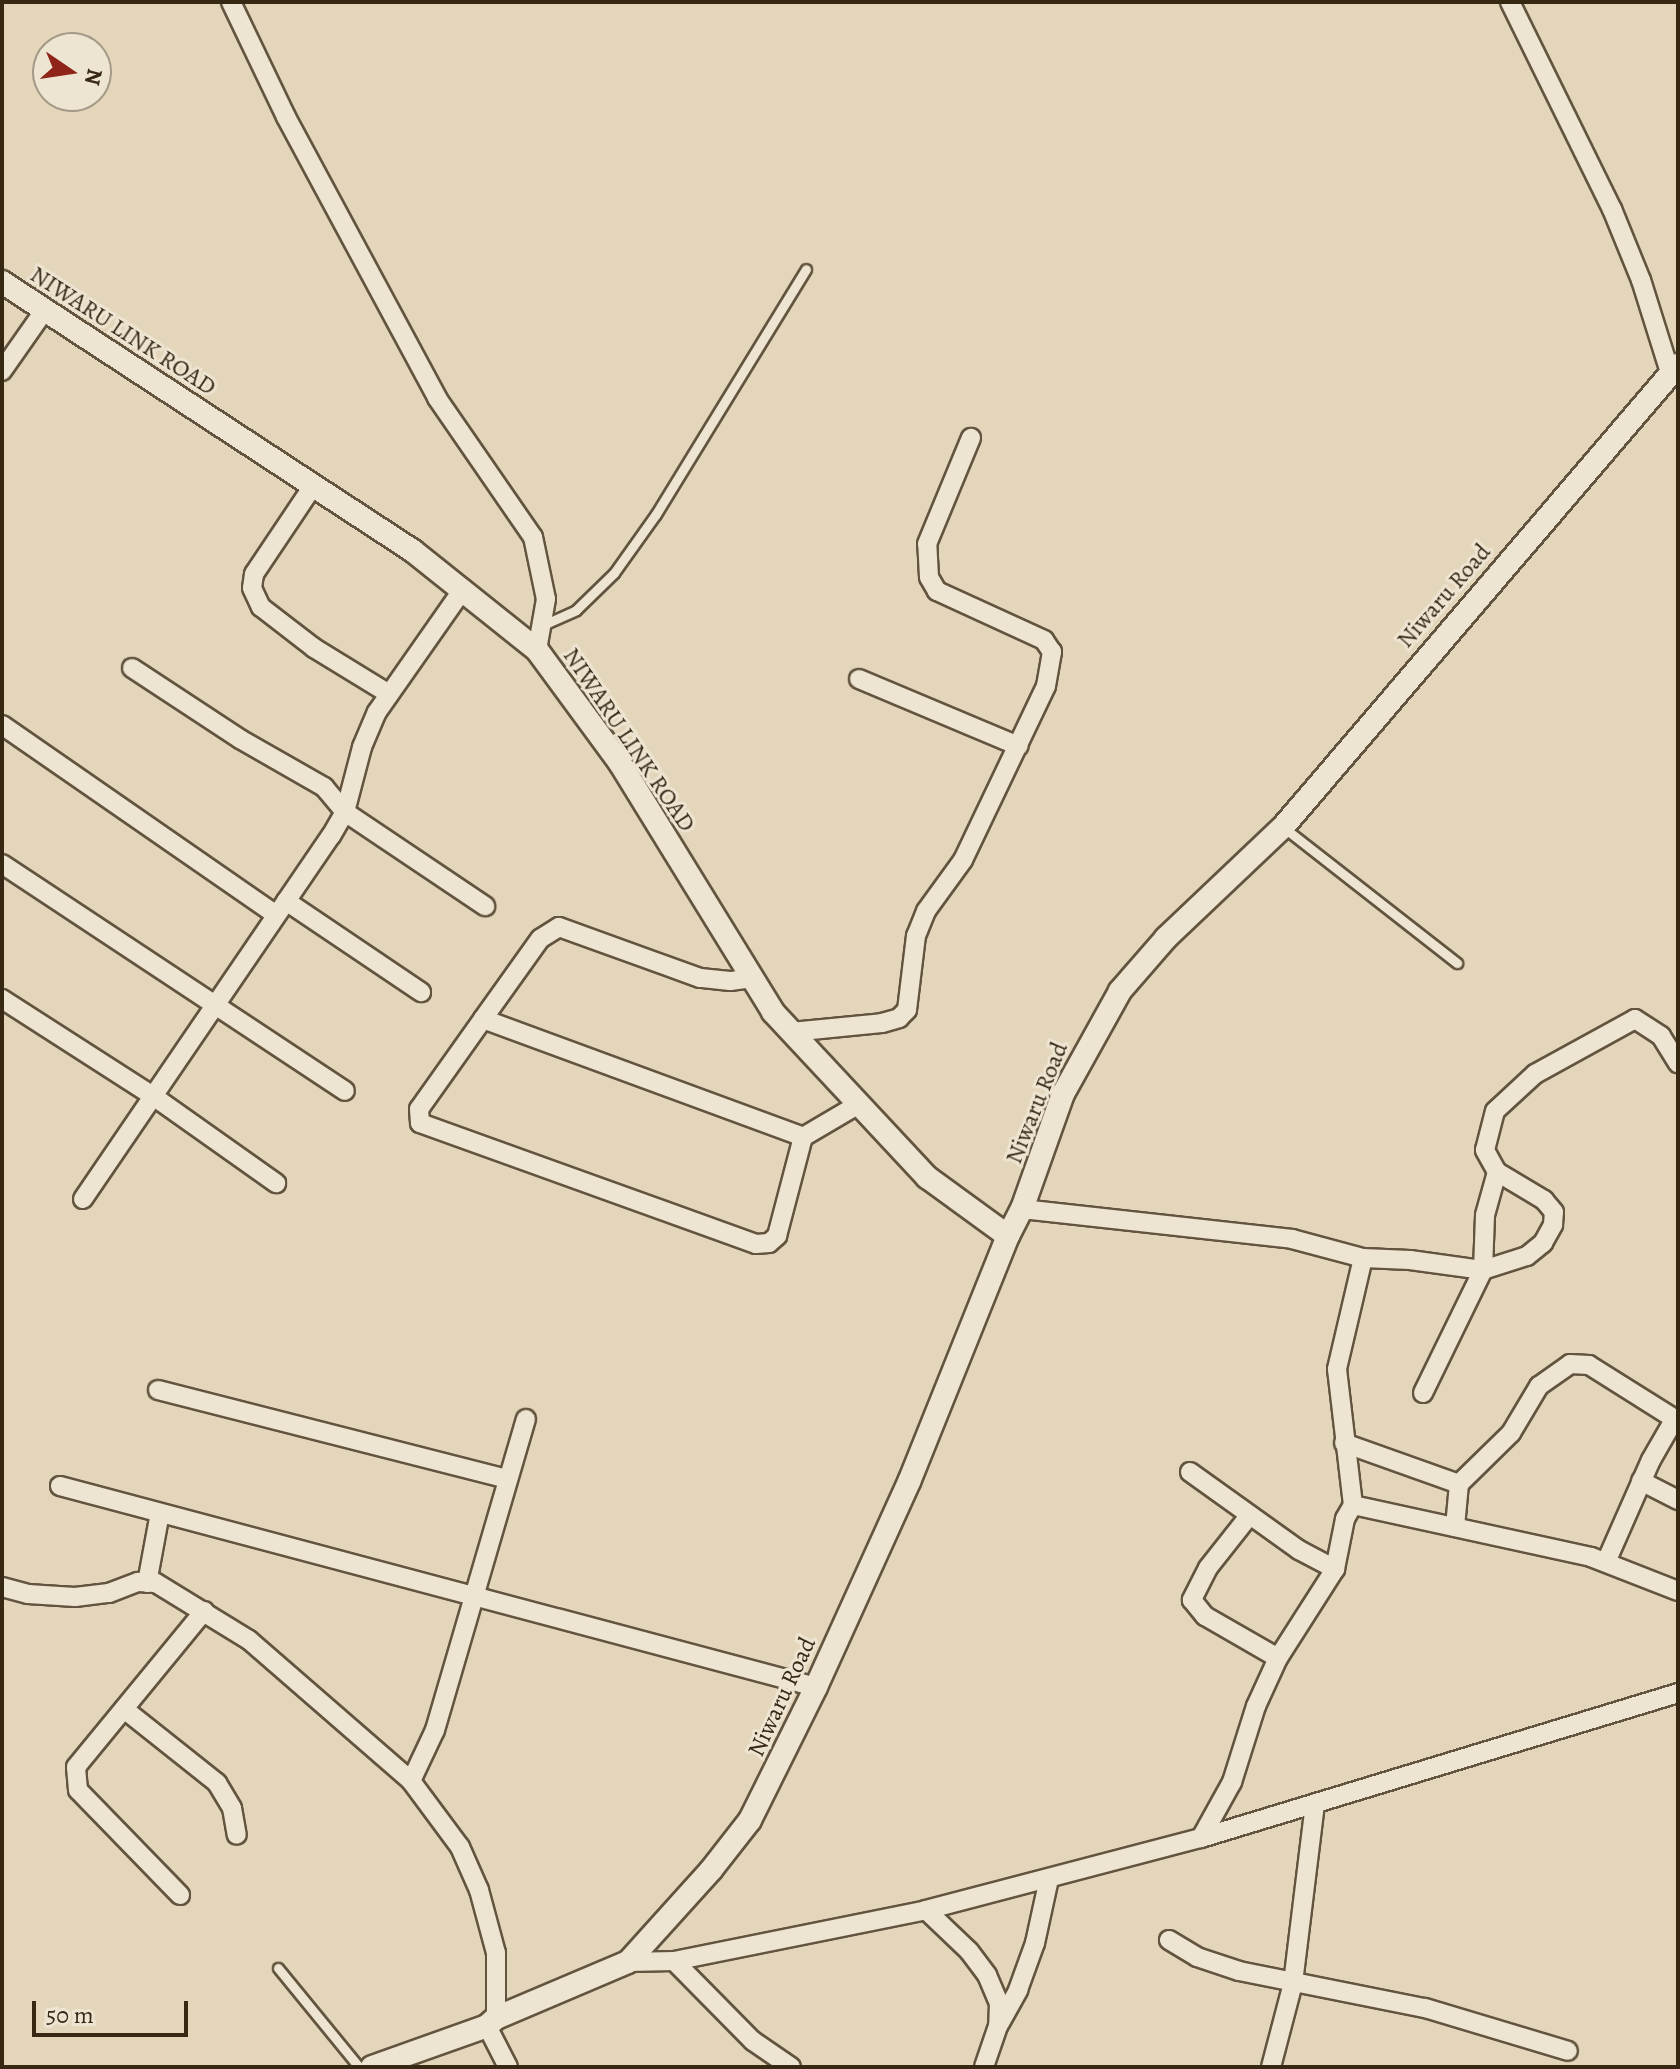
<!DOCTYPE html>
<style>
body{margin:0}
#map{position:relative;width:1680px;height:2069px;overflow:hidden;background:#e4d6ba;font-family:Alegreya,serif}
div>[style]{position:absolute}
.roads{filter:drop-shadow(2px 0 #62543e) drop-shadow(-2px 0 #62543e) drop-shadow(0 2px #62543e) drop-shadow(0 -2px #62543e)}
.service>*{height:9px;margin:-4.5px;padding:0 4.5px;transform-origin:4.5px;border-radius:4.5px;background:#ede4d2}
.minor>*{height:18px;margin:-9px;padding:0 9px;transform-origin:9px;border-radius:9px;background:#ede4d2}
.tertiary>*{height:22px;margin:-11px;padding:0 11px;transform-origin:11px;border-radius:11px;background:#ede4d2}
span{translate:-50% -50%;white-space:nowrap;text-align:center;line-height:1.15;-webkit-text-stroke:6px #ede4d2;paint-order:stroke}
.street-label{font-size:24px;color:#372814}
.frame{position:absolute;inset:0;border:4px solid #372814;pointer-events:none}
.north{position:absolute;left:32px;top:32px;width:80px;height:80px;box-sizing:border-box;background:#ede4d2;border:2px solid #a49986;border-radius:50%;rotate:103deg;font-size:22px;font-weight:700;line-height:32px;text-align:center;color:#372814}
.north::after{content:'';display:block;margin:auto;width:28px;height:36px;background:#8f2418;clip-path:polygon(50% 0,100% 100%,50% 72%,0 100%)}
.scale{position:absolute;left:32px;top:2001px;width:156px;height:36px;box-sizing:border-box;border:4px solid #372814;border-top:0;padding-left:10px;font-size:24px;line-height:28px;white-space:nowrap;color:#372814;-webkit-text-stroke:6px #ede4d2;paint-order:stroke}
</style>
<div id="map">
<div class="roads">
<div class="service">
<i style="left:543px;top:625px;width:36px;rotate:-24deg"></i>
<i style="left:576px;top:610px;width:53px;rotate:-44.2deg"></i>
<i style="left:614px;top:573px;width:72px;rotate:-54.6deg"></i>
<i style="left:656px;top:514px;width:287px;rotate:-58.5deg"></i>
<i style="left:1283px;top:827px;width:221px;rotate:38deg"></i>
<i style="left:278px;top:1968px;width:128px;rotate:50.7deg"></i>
</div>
<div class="minor">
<i style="left:231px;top:2px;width:127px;rotate:64.4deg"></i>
<i style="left:286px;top:117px;width:319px;rotate:61.7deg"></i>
<i style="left:437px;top:398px;width:169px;rotate:55.4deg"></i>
<i style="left:533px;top:537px;width:63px;rotate:78.2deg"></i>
<i style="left:546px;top:599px;width:52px;rotate:100deg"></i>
<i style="left:1510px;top:2px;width:231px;rotate:63.8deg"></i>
<i style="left:1612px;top:209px;width:77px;rotate:67.8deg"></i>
<i style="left:1641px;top:280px;width:101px;rotate:72.6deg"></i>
<i style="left:2px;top:371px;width:73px;rotate:-55deg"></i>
<i style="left:313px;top:486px;width:106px;rotate:123.8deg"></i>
<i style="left:254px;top:574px;width:14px;rotate:98deg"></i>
<i style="left:252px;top:588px;width:21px;rotate:65deg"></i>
<i style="left:261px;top:607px;width:67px;rotate:37.7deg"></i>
<i style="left:314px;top:648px;width:88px;rotate:31.5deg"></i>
<i style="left:132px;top:668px;width:129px;rotate:33.3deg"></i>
<i style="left:240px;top:739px;width:97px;rotate:29.7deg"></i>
<i style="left:324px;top:787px;width:33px;rotate:50deg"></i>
<i style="left:345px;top:812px;width:169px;rotate:33.9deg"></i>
<i style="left:859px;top:679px;width:173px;rotate:22.8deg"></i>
<i style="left:2px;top:725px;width:333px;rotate:34.7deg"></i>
<i style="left:2px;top:864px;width:411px;rotate:33.5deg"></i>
<i style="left:286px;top:901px;width:163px;rotate:34deg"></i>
<i style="left:752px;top:978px;width:22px;rotate:172deg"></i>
<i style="left:730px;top:981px;width:30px;rotate:-174deg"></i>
<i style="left:700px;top:978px;width:150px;rotate:-160.1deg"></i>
<i style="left:559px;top:927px;width:22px;rotate:148deg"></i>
<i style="left:540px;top:939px;width:98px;rotate:125.5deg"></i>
<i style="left:483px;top:1019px;width:341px;rotate:20.2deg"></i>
<i style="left:803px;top:1137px;width:65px;rotate:-30.5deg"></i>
<i style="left:2px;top:999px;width:179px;rotate:32.7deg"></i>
<i style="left:153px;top:1096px;width:151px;rotate:35.3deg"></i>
<i style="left:483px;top:1019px;width:110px;rotate:125.4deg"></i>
<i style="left:419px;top:1109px;width:14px;rotate:86deg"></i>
<i style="left:420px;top:1123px;width:357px;rotate:19.8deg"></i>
<i style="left:756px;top:1244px;width:13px;rotate:-4deg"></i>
<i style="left:769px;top:1243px;width:11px;rotate:-41deg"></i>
<i style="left:777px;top:1236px;width:102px;rotate:-75.3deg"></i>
<i style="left:791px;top:1032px;width:91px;rotate:-5.6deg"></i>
<i style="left:882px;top:1023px;width:18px;rotate:-16deg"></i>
<i style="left:899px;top:1018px;width:11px;rotate:-45deg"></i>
<i style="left:907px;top:1010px;width:75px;rotate:-83.1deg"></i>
<i style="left:916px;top:936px;width:27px;rotate:-68deg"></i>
<i style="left:926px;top:911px;width:63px;rotate:-54deg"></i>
<i style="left:963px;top:860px;width:193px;rotate:-64.5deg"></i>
<i style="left:1046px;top:686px;width:35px;rotate:-80deg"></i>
<i style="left:1052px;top:652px;width:14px;rotate:-124deg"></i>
<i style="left:1044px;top:640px;width:118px;rotate:-155.4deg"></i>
<i style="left:937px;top:591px;width:16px;rotate:-120deg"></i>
<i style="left:929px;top:577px;width:33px;rotate:-93deg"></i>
<i style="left:927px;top:544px;width:115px;rotate:-67.5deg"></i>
<i style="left:83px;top:1199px;width:440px;rotate:-55.7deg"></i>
<i style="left:331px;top:836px;width:28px;rotate:-60deg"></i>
<i style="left:345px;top:812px;width:67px;rotate:-75.3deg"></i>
<i style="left:362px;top:747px;width:38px;rotate:-67deg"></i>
<i style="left:377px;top:712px;width:150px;rotate:-55deg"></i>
<i style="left:1022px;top:1209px;width:272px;rotate:6.3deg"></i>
<i style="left:1292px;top:1239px;width:73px;rotate:15deg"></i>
<i style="left:1363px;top:1258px;width:114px;rotate:103.2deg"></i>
<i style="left:1337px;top:1369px;width:137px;rotate:83.3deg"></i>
<i style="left:1353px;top:1505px;width:16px;rotate:120deg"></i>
<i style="left:1345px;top:1519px;width:51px;rotate:101.3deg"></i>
<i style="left:1335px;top:1569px;width:106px;rotate:122.6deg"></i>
<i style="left:1278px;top:1658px;width:53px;rotate:114.6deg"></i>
<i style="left:1256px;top:1706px;width:80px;rotate:107.5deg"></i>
<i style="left:1232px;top:1782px;width:64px;rotate:119deg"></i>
<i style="left:1363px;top:1258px;width:47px;rotate:2.4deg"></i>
<i style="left:1410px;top:1260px;width:74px;rotate:7.8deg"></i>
<i style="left:1483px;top:1270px;width:55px;rotate:-87.9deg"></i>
<i style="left:1485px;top:1215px;width:45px;rotate:-74.4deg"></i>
<i style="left:1497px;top:1172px;width:25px;rotate:-119deg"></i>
<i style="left:1485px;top:1150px;width:40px;rotate:-75.6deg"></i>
<i style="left:1495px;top:1111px;width:54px;rotate:-42.8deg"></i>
<i style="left:1535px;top:1074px;width:114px;rotate:-28.8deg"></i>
<i style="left:1635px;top:1019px;width:31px;rotate:33deg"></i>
<i style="left:1661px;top:1036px;width:32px;rotate:58deg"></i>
<i style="left:158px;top:1390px;width:361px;rotate:14.3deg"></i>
<i style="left:1423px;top:1393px;width:137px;rotate:-64deg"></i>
<i style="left:1483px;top:1270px;width:46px;rotate:-17.7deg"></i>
<i style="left:1527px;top:1256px;width:21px;rotate:-39deg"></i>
<i style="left:1543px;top:1243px;width:21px;rotate:-61deg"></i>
<i style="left:1553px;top:1225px;width:13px;rotate:-86deg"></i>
<i style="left:1554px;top:1212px;width:16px;rotate:-130deg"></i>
<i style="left:1544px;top:1200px;width:55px;rotate:-149.2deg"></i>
<i style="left:1344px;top:1443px;width:122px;rotate:19.6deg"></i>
<i style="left:1190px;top:1472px;width:134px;rotate:35.6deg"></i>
<i style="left:1299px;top:1550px;width:41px;rotate:27.8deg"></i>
<i style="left:1641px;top:1481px;width:42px;rotate:27.2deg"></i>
<i style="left:60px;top:1486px;width:782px;rotate:14.89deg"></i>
<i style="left:1353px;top:1505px;width:244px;rotate:12.3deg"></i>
<i style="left:1591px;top:1557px;width:93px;rotate:21.3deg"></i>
<i style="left:1249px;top:1516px;width:66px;rotate:128.3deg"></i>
<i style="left:1208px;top:1568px;width:36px;rotate:117deg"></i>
<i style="left:1192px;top:1600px;width:21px;rotate:51deg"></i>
<i style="left:1205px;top:1616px;width:84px;rotate:29.9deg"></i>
<i style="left:1455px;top:1527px;width:43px;rotate:-84.7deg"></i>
<i style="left:1459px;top:1484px;width:73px;rotate:-44.4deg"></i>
<i style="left:1511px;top:1433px;width:55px;rotate:-59.2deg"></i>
<i style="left:1539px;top:1386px;width:38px;rotate:-35deg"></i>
<i style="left:1570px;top:1364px;width:19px;rotate:3deg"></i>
<i style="left:1589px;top:1365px;width:105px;rotate:32.2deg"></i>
<i style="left:1606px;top:1562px;width:111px;rotate:-66.2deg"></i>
<i style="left:1651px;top:1460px;width:46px;rotate:-60.1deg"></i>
<i style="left:147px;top:1583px;width:71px;rotate:-79.5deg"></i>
<i style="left:2px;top:1587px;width:27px;rotate:15deg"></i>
<i style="left:28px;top:1594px;width:47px;rotate:3.7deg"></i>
<i style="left:75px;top:1597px;width:34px;rotate:-7deg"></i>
<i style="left:109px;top:1593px;width:31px;rotate:-21deg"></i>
<i style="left:138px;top:1582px;width:18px;rotate:3deg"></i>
<i style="left:156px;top:1583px;width:109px;rotate:31.5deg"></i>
<i style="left:249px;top:1640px;width:215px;rotate:41deg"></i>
<i style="left:411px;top:1781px;width:82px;rotate:53.4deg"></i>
<i style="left:460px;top:1847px;width:47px;rotate:66.2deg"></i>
<i style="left:479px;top:1890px;width:65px;rotate:74.9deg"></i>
<i style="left:496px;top:1953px;width:65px;rotate:90deg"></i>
<i style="left:124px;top:1709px;width:119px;rotate:38.5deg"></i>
<i style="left:217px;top:1783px;width:29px;rotate:59deg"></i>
<i style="left:232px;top:1808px;width:27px;rotate:80deg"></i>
<i style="left:411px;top:1781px;width:56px;rotate:-64.8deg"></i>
<i style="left:435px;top:1730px;width:324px;rotate:-73.7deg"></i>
<i style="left:180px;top:1895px;width:146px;rotate:-134.2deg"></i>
<i style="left:78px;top:1790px;width:23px;rotate:-95deg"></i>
<i style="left:76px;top:1767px;width:202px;rotate:-50.6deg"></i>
<i style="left:926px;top:1910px;width:284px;rotate:-14.7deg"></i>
<i style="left:1201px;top:1838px;width:499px;rotate:-16.9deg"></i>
<i style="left:1169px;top:1940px;width:33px;rotate:31deg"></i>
<i style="left:1197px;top:1957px;width:44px;rotate:18.4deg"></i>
<i style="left:1239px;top:1971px;width:190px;rotate:11.3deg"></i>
<i style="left:1425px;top:2008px;width:149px;rotate:16.7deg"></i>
<i style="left:674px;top:1961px;width:112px;rotate:45.4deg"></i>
<i style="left:753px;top:2041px;width:46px;rotate:34.4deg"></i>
<i style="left:628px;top:1962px;width:46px;rotate:-1.2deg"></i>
<i style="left:674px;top:1961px;width:257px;rotate:-11.4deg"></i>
<i style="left:926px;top:1910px;width:59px;rotate:43.6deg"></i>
<i style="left:969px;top:1951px;width:30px;rotate:53deg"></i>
<i style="left:987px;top:1975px;width:30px;rotate:67deg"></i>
<i style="left:999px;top:2003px;width:23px;rotate:92deg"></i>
<i style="left:998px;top:2026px;width:43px;rotate:108.9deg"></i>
<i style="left:1000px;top:2023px;width:38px;rotate:-61deg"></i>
<i style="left:1018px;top:1990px;width:50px;rotate:-70.1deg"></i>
<i style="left:1035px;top:1943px;width:66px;rotate:-77.7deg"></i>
<i style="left:487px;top:2026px;width:46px;rotate:62.9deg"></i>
<i style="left:1271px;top:2067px;width:87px;rotate:-75.3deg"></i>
<i style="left:1293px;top:1983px;width:181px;rotate:-83deg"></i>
</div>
<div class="tertiary">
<i style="left:2px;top:282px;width:491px;rotate:33.2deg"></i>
<i style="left:413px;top:551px;width:159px;rotate:38.6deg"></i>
<i style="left:537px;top:650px;width:140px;rotate:53.7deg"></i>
<i style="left:620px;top:763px;width:292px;rotate:58.4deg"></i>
<i style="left:773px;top:1012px;width:226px;rotate:47deg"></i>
<i style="left:927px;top:1177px;width:100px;rotate:36.1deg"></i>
<i style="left:372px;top:2067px;width:122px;rotate:-19.6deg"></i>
<i style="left:487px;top:2026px;width:12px;rotate:-42deg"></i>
<i style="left:496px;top:2018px;width:143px;rotate:-23deg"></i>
<i style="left:628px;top:1962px;width:124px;rotate:-47.9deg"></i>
<i style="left:711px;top:1870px;width:63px;rotate:-52deg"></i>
<i style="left:750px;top:1820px;width:148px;rotate:-63.6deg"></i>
<i style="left:816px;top:1687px;width:225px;rotate:-65.6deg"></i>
<i style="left:909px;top:1482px;width:265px;rotate:-68.1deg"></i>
<i style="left:1008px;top:1236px;width:30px;rotate:-63deg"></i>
<i style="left:1022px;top:1209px;width:122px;rotate:-70.4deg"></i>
<i style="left:1063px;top:1094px;width:118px;rotate:-61deg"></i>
<i style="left:1120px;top:991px;width:70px;rotate:-49deg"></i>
<i style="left:1166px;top:938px;width:161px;rotate:-43.5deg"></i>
<i style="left:1283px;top:827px;width:608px;rotate:-49.47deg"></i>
</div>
</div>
<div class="street-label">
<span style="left:123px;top:331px;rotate:33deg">NIWARU LINK ROAD</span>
<span style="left:1444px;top:596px;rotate:-49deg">Niwaru Road</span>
<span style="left:629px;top:740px;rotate:56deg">NIWARU LINK ROAD</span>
<span style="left:1037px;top:1103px;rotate:-68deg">Niwaru Road</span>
<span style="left:782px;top:1697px;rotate:-65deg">Niwaru Road</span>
</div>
<div class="frame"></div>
<div class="north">N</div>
<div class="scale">50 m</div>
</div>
